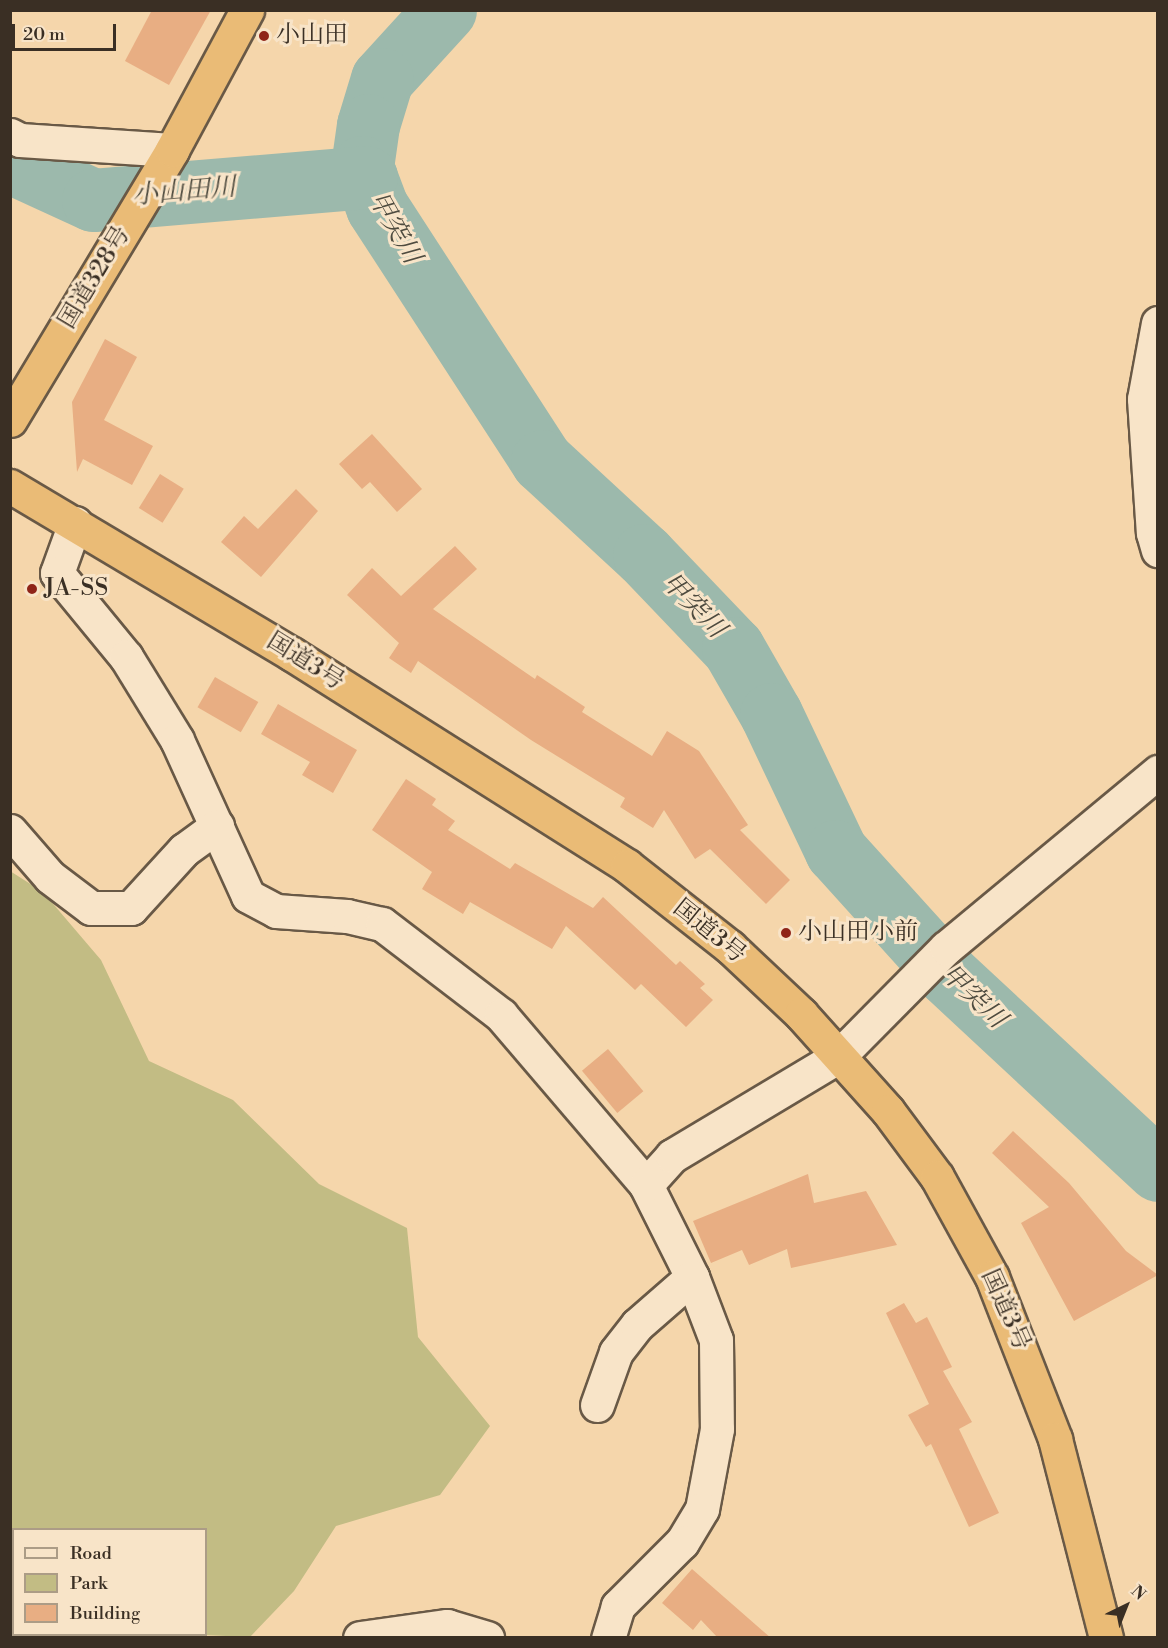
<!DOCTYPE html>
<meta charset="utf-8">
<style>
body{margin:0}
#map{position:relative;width:1168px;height:1648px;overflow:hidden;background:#f5d6ab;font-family:"Libre Bodoni","Noto Serif JP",serif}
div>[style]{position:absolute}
.green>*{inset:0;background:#c2bc84}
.river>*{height:63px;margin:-31.5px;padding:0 31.5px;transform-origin:31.5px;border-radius:31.5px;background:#9cb9ac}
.building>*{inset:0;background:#e8ae83;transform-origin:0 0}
.roads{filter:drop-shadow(2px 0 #695946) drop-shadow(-2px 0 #695946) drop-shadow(0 2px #695946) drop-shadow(0 -2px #695946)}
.minor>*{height:33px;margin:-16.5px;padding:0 16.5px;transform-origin:16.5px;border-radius:16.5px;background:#f8e4c8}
.highway>*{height:33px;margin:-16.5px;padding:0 16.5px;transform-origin:16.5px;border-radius:16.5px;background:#eabb76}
.dots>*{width:16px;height:16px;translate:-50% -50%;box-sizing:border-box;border:3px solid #f8e4c8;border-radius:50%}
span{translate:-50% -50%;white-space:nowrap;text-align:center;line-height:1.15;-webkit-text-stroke:6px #f8e4c8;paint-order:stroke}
.poi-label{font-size:24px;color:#3a2f24}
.left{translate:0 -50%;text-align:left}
.street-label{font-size:24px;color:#3a2f24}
.water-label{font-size:26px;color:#4e4b3f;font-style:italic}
.frame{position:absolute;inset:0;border:12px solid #3a2f24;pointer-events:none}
.legend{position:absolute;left:12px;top:1528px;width:195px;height:108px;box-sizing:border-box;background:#f8e4c8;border:2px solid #ac9c86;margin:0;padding:8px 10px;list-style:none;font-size:18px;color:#3a2f24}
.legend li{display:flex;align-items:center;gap:12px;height:30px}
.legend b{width:30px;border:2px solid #ac9c86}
.north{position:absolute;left:1096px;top:1576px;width:60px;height:60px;-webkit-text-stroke:4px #f8e4c8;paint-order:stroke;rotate:43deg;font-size:16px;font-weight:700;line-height:24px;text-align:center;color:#3a2f24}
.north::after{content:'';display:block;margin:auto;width:21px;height:27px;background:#3a2f24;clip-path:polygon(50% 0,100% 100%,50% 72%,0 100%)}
.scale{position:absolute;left:12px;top:24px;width:104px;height:27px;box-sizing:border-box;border:3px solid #3a2f24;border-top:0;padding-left:8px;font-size:18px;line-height:21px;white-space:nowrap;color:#3a2f24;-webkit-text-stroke:4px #f8e4c8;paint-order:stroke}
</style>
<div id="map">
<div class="green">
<i style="clip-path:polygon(10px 871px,43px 892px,101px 960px,149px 1061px,233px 1100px,319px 1184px,407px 1228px,418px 1337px,490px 1426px,440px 1495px,336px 1526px,294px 1591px,250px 1637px,202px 1635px,206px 1634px,206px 1530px,14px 1530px,14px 1634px,174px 1635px,11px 1637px)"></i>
</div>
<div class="river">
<i style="left:445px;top:10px;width:93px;rotate:132.4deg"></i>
<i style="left:382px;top:79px;width:48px;rotate:106.9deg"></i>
<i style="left:368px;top:125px;width:42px;rotate:98.1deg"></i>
<i style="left:362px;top:167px;width:43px;rotate:69.4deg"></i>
<i style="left:377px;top:207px;width:303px;rotate:57deg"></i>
<i style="left:542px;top:461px;width:139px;rotate:42.7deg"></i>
<i style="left:644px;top:555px;width:129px;rotate:46.3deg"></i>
<i style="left:733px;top:648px;width:76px;rotate:60.1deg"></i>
<i style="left:771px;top:714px;width:152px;rotate:64.6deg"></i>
<i style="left:836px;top:851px;width:166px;rotate:47.9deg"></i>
<i style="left:947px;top:974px;width:288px;rotate:42.9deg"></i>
<i style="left:10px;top:162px;width:91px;rotate:24.6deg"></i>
<i style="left:93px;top:200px;width:274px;rotate:-4.8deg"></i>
</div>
<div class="building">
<i style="clip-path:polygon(152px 10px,211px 10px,169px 85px,125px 61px)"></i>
<i style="clip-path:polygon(105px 339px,137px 357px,104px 420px,153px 446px,132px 485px,83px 459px,77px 472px,72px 402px)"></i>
<i style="clip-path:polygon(372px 434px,422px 489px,397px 512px,370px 482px,362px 489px,339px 464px)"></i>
<i style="left:160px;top:474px;width:28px;height:40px;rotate:32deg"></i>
<i style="clip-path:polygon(296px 489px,318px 511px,261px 577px,221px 542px,244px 516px,258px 529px)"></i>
<i style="clip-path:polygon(455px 546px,477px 569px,433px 609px,535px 679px,537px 675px,585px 707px,582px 712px,652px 756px,667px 731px,699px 751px,748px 825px,740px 830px,790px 880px,766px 904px,710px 849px,695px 859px,664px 810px,653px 828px,620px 807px,625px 798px,531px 740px,418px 661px,411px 673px,389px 658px,399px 643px,347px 595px,372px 568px,401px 596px)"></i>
<i style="left:215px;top:677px;width:50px;height:35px;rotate:30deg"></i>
<i style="clip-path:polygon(278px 704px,357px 750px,333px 793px,302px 775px,310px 762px,261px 734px)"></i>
<i style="clip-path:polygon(406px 779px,436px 799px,432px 805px,455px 821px,448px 830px,510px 869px,515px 863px,593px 908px,603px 897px,676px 965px,680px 961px,705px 984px,700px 988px,713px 1000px,686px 1027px,641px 984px,635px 990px,566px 926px,552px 949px,470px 902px,463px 914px,422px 889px,432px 872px,372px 830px)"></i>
<i style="left:608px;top:1049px;width:55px;height:34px;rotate:50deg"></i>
<i style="clip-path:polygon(1013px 1131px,1069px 1183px,1126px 1251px,1158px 1275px,1074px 1321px,1021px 1223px,1049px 1207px,992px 1153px)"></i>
<i style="clip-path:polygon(808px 1174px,814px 1203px,866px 1191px,897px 1245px,791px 1268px,787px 1249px,749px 1265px,742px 1250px,711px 1263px,693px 1221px)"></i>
<i style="clip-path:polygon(904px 1303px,916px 1323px,927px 1317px,952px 1367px,943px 1371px,972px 1422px,959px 1429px,999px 1513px,969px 1527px,931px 1444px,926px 1447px,908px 1415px,929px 1404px,886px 1313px)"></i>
<i style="clip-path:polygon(692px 1569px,771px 1638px,718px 1638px,701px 1620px,693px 1630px,662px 1603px)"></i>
</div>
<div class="roads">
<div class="minor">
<i style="left:10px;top:135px;width:11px;rotate:27deg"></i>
<i style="left:20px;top:140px;width:152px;rotate:3.8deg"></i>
<i style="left:1158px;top:323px;width:77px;rotate:100.4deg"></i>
<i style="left:1144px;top:399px;width:134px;rotate:86.2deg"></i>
<i style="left:1153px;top:533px;width:18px;rotate:74deg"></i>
<i style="left:75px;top:523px;width:53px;rotate:109.8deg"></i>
<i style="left:57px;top:573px;width:109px;rotate:50.6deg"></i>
<i style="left:126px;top:657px;width:97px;rotate:58.4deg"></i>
<i style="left:177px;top:740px;width:171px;rotate:65.5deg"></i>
<i style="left:248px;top:896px;width:32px;rotate:28deg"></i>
<i style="left:276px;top:911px;width:71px;rotate:4deg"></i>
<i style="left:347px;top:916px;width:36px;rotate:13deg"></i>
<i style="left:382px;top:924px;width:150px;rotate:37.4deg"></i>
<i style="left:501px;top:1015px;width:223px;rotate:49.5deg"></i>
<i style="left:646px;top:1185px;width:103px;rotate:63.4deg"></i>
<i style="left:692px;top:1277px;width:67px;rotate:69.1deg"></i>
<i style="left:716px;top:1340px;width:89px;rotate:89.4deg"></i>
<i style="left:717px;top:1429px;width:81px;rotate:100.6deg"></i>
<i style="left:702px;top:1509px;width:39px;rotate:121deg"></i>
<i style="left:682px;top:1542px;width:91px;rotate:135deg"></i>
<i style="left:618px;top:1606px;width:34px;rotate:107deg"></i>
<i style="left:10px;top:831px;width:61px;rotate:49deg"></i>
<i style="left:50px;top:877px;width:51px;rotate:37.1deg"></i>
<i style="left:91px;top:908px;width:40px"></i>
<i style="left:131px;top:908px;width:79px;rotate:-47.6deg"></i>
<i style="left:184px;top:850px;width:41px;rotate:-36deg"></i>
<i style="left:646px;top:1185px;width:39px;rotate:-48deg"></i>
<i style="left:672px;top:1156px;width:195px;rotate:-30.9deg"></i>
<i style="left:839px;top:1056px;width:152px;rotate:-45.3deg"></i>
<i style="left:946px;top:948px;width:276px;rotate:-39.7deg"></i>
<i style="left:597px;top:1405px;width:56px;rotate:-70.3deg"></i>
<i style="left:616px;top:1352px;width:34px;rotate:-52deg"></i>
<i style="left:637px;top:1325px;width:73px;rotate:-41.1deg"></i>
<i style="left:360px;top:1638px;width:88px;rotate:-7.9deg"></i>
<i style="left:447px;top:1626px;width:42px;rotate:16.7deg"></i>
</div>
<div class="highway">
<i style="left:10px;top:420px;width:315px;rotate:-59deg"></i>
<i style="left:172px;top:150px;width:159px;rotate:-61.8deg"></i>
<i style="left:10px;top:486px;width:328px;rotate:30.8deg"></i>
<i style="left:292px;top:654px;width:396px;rotate:32.3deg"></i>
<i style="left:627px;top:866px;width:131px;rotate:38.2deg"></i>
<i style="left:730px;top:947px;width:98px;rotate:43.3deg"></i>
<i style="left:801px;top:1014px;width:130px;rotate:48.1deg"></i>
<i style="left:888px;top:1111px;width:82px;rotate:53.4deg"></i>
<i style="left:937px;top:1177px;width:114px;rotate:61.2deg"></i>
<i style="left:992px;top:1277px;width:174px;rotate:68.7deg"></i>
<i style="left:1055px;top:1439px;width:205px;rotate:75.6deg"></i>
</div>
</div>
<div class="dots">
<i style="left:264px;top:36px;background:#8f2418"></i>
<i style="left:32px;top:589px;background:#8f2418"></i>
<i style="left:786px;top:933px;background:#8f2418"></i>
</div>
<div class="poi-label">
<span class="left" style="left:276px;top:36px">小山田</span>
<span class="left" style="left:44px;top:589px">JA-SS</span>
<span class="left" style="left:798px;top:933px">小山田小前</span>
</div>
<div class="street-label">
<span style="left:95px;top:278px;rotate:-59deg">国道328号</span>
<span style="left:305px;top:662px;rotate:32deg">国道3号</span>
<span style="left:709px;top:932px;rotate:39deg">国道3号</span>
<span style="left:1005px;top:1310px;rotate:66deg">国道3号</span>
</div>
<div class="water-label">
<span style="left:184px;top:192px;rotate:-5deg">小山田川</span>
<span style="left:394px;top:228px;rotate:60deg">甲突川</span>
<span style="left:693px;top:606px;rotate:46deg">甲突川</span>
<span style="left:973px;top:997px;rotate:44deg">甲突川</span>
</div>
<div class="frame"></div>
<ul class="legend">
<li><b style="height:8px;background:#f8e4c8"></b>Road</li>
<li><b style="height:16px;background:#c2bc84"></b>Park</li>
<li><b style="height:16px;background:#e8ae83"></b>Building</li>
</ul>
<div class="north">N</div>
<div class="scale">20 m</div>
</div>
